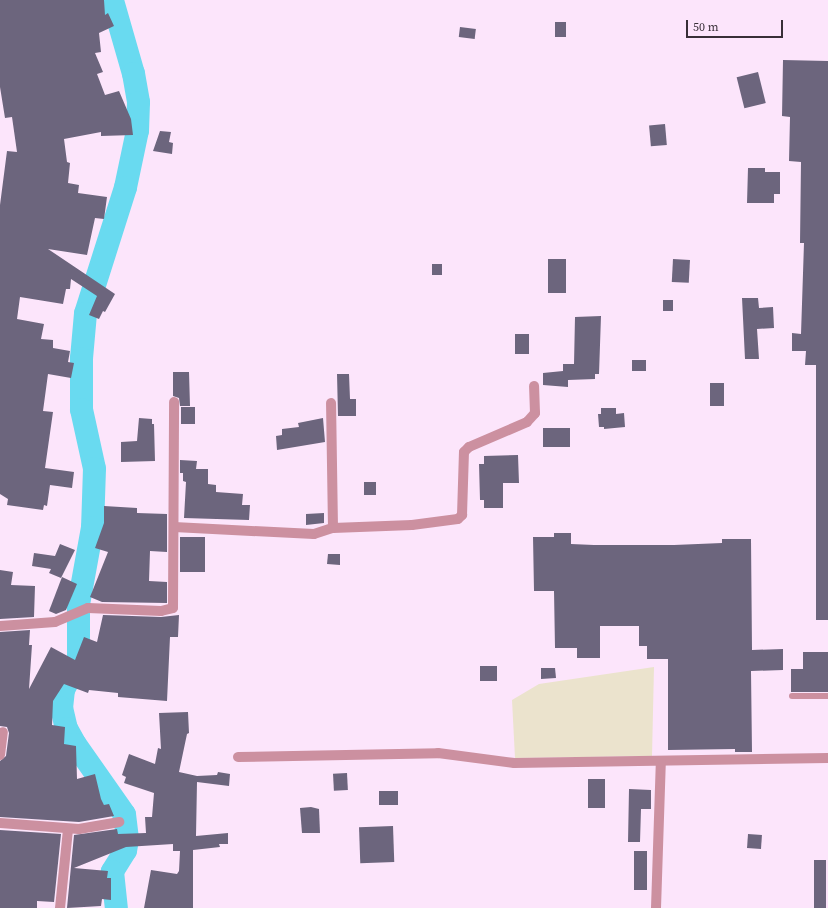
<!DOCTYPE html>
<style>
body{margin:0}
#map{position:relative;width:828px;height:908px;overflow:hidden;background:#fce5fb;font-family:"Source Serif 4",serif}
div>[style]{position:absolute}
.commercial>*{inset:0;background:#ebe3cd}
.river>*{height:23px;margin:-11.5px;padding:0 11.5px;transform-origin:11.5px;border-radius:11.5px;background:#69daf0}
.building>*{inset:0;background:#6c657d;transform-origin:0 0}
.service>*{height:6px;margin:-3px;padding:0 3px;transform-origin:3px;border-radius:3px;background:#cc90a0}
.minor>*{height:10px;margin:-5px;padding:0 5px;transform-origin:5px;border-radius:5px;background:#cc90a0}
span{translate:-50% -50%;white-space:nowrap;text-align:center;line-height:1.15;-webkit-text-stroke:4px #fce5fb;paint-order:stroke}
.scale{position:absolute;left:686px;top:20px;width:97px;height:18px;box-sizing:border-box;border:2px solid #382f37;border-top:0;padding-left:5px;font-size:12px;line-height:14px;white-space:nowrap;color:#382f37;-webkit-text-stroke:3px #fce5fb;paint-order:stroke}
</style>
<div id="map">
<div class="commercial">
<i style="clip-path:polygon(654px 667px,652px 756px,515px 758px,512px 700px,539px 684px)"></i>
</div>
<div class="river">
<i style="left:112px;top:0;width:76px;rotate:74deg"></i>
<i style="left:133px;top:73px;width:29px;rotate:80deg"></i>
<i style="left:138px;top:102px;width:28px;rotate:92deg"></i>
<i style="left:137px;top:130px;width:58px;rotate:101.9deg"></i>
<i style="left:125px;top:187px;width:132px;rotate:107.6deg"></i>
<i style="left:85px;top:313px;width:45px;rotate:95.1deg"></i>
<i style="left:81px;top:358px;width:51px;rotate:90deg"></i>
<i style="left:81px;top:409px;width:60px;rotate:77.6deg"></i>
<i style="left:94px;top:468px;width:59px;rotate:91.9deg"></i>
<i style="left:92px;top:527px;width:78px;rotate:100.3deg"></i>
<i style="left:78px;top:604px;width:56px;rotate:90deg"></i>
<i style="left:78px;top:660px;width:33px;rotate:117deg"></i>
<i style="left:63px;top:689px;width:18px;rotate:96deg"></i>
<i style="left:61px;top:707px;width:22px;rotate:77deg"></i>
<i style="left:66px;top:728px;width:18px;rotate:61deg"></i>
<i style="left:75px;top:744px;width:85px;rotate:55deg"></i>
<i style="left:124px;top:814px;width:25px;rotate:83deg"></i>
<i style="left:127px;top:839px;width:11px;rotate:100deg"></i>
<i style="left:125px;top:850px;width:25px;rotate:122deg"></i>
<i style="left:112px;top:871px;width:37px;rotate:84deg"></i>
</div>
<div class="building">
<i style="clip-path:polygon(0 0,104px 0,105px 15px,108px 13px,114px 26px,99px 33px,101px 52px,95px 53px,103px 72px,97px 74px,105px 95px,119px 91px,131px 119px,133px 135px,101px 136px,101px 132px,64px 139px,67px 162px,70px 163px,68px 183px,79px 185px,78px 193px,107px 197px,104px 219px,95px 218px,87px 255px,48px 249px,115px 294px,105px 312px,103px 311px,99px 319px,89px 315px,97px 296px,71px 279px,70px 289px,66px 289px,63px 304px,20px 297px,17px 319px,44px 324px,41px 339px,53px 340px,53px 348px,70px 351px,68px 362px,74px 363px,71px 378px,48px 374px,43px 411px,53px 412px,45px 468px,74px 472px,72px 488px,50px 485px,47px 506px,44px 505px,43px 510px,7px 505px,8px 499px,0 494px,0 205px,7px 151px,17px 152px,12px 117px,5px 118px,0 87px)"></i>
<i style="left:566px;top:22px;width:15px;height:11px;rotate:90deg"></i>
<i style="left:460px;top:27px;width:16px;height:10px;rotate:7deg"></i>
<i style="clip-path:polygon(783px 60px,828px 61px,828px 620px,816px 620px,816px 365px,805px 365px,806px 351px,792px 351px,792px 333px,801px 334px,804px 243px,800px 243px,801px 162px,789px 161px,790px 117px,782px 116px)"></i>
<i style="left:758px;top:72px;width:32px;height:22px;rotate:76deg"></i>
<i style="left:665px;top:124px;width:21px;height:16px;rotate:85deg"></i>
<i style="clip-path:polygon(160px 131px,171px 132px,169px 142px,173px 143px,172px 154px,153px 151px)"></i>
<i style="clip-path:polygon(748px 168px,765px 168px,765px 172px,780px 172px,780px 194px,774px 194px,774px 203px,747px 203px)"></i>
<i style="left:548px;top:259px;width:18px;height:34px"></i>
<i style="left:673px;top:259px;width:17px;height:23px;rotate:3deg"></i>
<i style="left:432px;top:264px;width:10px;height:11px"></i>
<i style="clip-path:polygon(742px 298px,758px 298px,759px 308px,773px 307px,774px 328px,757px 329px,759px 359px,745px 359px)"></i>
<i style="left:663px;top:300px;width:10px;height:11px"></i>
<i style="clip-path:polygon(601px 316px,599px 374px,595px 374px,595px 379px,568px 380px,568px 387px,543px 385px,543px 373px,563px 371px,563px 364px,574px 364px,575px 317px)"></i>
<i style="left:515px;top:334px;width:14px;height:20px"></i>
<i style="left:632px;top:360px;width:14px;height:11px"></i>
<i style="clip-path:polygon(173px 372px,189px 372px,190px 406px,180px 406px,179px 398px,173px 396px)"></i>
<i style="clip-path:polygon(337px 374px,349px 374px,350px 399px,356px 399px,356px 416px,338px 416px)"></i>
<i style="left:710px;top:383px;width:14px;height:23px"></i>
<i style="left:181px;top:407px;width:14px;height:17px"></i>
<i style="clip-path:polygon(601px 408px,616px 408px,616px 414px,624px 413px,625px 427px,604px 429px,604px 427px,599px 427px,598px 414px,601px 414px)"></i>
<i style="clip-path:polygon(139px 418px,152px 419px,152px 424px,154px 424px,155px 461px,121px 462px,121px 442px,137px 441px)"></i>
<i style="clip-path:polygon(323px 418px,325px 442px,277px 450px,276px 436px,282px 435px,282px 429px,299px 427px,298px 423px)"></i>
<i style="left:543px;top:428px;width:27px;height:19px"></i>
<i style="clip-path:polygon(518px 455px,519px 483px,503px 483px,503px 508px,484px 508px,484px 500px,480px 500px,479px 464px,484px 464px,484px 456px)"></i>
<i style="clip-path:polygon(180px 460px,197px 461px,196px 469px,208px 469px,208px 484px,216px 485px,216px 492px,243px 494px,242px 505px,250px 505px,249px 520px,184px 518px,186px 482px,183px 481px,183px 473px,180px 473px)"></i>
<i style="left:364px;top:482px;width:12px;height:13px"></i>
<i style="clip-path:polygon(104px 506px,137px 508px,137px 513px,167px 514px,167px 552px,150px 551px,149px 581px,167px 582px,167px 603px,102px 602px,90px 597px,108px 552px,95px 548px,104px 523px)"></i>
<i style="clip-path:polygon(324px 513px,324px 523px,306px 525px,306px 514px)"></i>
<i style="clip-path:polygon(554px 533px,571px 533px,571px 544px,594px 545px,674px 545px,722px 543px,722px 539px,751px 539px,752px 650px,783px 649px,783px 670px,751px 671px,752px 752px,735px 752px,735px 749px,668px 750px,668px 659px,647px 659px,647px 646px,639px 646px,639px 626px,600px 626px,600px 658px,577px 658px,577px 648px,555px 648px,554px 591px,534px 591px,533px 537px,554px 537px)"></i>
<i style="left:180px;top:537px;width:25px;height:35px"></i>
<i style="clip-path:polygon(60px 544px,75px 550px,61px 578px,49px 573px,51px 569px,32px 566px,34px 553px,55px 556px)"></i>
<i style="clip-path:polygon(328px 554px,340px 554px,340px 565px,327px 564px)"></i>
<i style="clip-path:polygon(0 570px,13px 572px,11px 585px,35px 586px,34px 617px,0 619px)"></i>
<i style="clip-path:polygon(62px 577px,77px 584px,66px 610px,56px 614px,49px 611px)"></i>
<i style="clip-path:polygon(103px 615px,161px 617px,179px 615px,178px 637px,170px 637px,167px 701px,118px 697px,118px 693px,89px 690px,88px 693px,64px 684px,53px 701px,52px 725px,65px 727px,64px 744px,76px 746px,77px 779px,95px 774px,101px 799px,104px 805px,109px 804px,114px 816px,79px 822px,0 817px,0 761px,6px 756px,9px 733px,7px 727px,0 726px,0 632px,30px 630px,29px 645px,32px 645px,29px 689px,51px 647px,75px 660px,84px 637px,97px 642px)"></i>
<i style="clip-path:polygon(803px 652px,828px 652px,828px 692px,791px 692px,791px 669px,803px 669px)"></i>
<i style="left:480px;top:666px;width:17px;height:15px"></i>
<i style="clip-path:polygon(541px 668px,555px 668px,556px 678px,541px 679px)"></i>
<i style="clip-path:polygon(188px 712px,189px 733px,187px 734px,179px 772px,197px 776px,217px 775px,218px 772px,230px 774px,229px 786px,197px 782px,196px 836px,228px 833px,228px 844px,219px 844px,220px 847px,193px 850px,193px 908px,144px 908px,151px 870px,177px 874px,179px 871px,180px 851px,173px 851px,173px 844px,126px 847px,74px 868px,108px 871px,107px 878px,111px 878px,111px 900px,102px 899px,101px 906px,67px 908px,74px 835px,117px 829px,118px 834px,146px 833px,145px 817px,152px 817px,154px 793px,124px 783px,126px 777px,122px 775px,129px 754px,155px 764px,158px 748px,161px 749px,159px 713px)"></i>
<i style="left:347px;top:773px;width:17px;height:14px;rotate:87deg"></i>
<i style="left:588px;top:779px;width:17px;height:29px"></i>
<i style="clip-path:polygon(629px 789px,651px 790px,651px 809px,641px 809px,640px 842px,628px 842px)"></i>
<i style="left:398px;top:791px;width:14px;height:19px;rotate:90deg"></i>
<i style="clip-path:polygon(311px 807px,319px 809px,320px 833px,302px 833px,300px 808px)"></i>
<i style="left:393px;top:826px;width:36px;height:34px;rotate:88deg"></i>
<i style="clip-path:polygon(0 830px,61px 834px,54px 902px,37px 901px,37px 908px,0 908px)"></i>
<i style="left:748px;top:834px;width:14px;height:14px;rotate:4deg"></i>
<i style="left:634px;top:851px;width:13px;height:39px"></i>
<i style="left:826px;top:860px;width:48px;height:12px;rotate:90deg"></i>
</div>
<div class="service">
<i style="left:792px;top:696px;width:36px"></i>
</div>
<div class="minor">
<i style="left:174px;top:527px;width:140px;rotate:2.9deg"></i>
<i style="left:314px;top:534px;width:20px;rotate:-18deg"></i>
<i style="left:333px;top:528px;width:125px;rotate:-90.9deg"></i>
<i style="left:333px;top:528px;width:79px;rotate:-2.2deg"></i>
<i style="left:412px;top:525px;width:46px;rotate:-7.4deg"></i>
<i style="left:458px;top:519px;width:6px;rotate:-45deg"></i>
<i style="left:462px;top:515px;width:63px;rotate:-88.2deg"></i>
<i style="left:464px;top:452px;width:7px;rotate:-45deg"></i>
<i style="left:469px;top:447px;width:63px;rotate:-23.3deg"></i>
<i style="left:527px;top:422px;width:12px;rotate:-48deg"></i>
<i style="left:535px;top:413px;width:27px;rotate:-92deg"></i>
<i style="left:0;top:626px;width:55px;rotate:-4.2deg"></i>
<i style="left:55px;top:622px;width:36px;rotate:-23deg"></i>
<i style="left:88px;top:608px;width:73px;rotate:2.4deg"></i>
<i style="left:161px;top:611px;width:12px;rotate:-14deg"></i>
<i style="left:173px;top:608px;width:206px;rotate:-89.7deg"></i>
<i style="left:0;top:755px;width:23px;rotate:-83deg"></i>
<i style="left:238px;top:757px;width:200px;rotate:-1.1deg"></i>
<i style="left:438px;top:753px;width:77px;rotate:7.5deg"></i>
<i style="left:514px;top:763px;width:314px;rotate:-0.9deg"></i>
<i style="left:0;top:823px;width:79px;rotate:4.3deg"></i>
<i style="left:79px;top:829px;width:41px;rotate:-9.9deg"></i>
<i style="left:60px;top:908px;width:79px;rotate:-84.2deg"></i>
<i style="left:656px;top:908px;width:147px;rotate:-88.1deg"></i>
</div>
<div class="scale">50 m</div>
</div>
